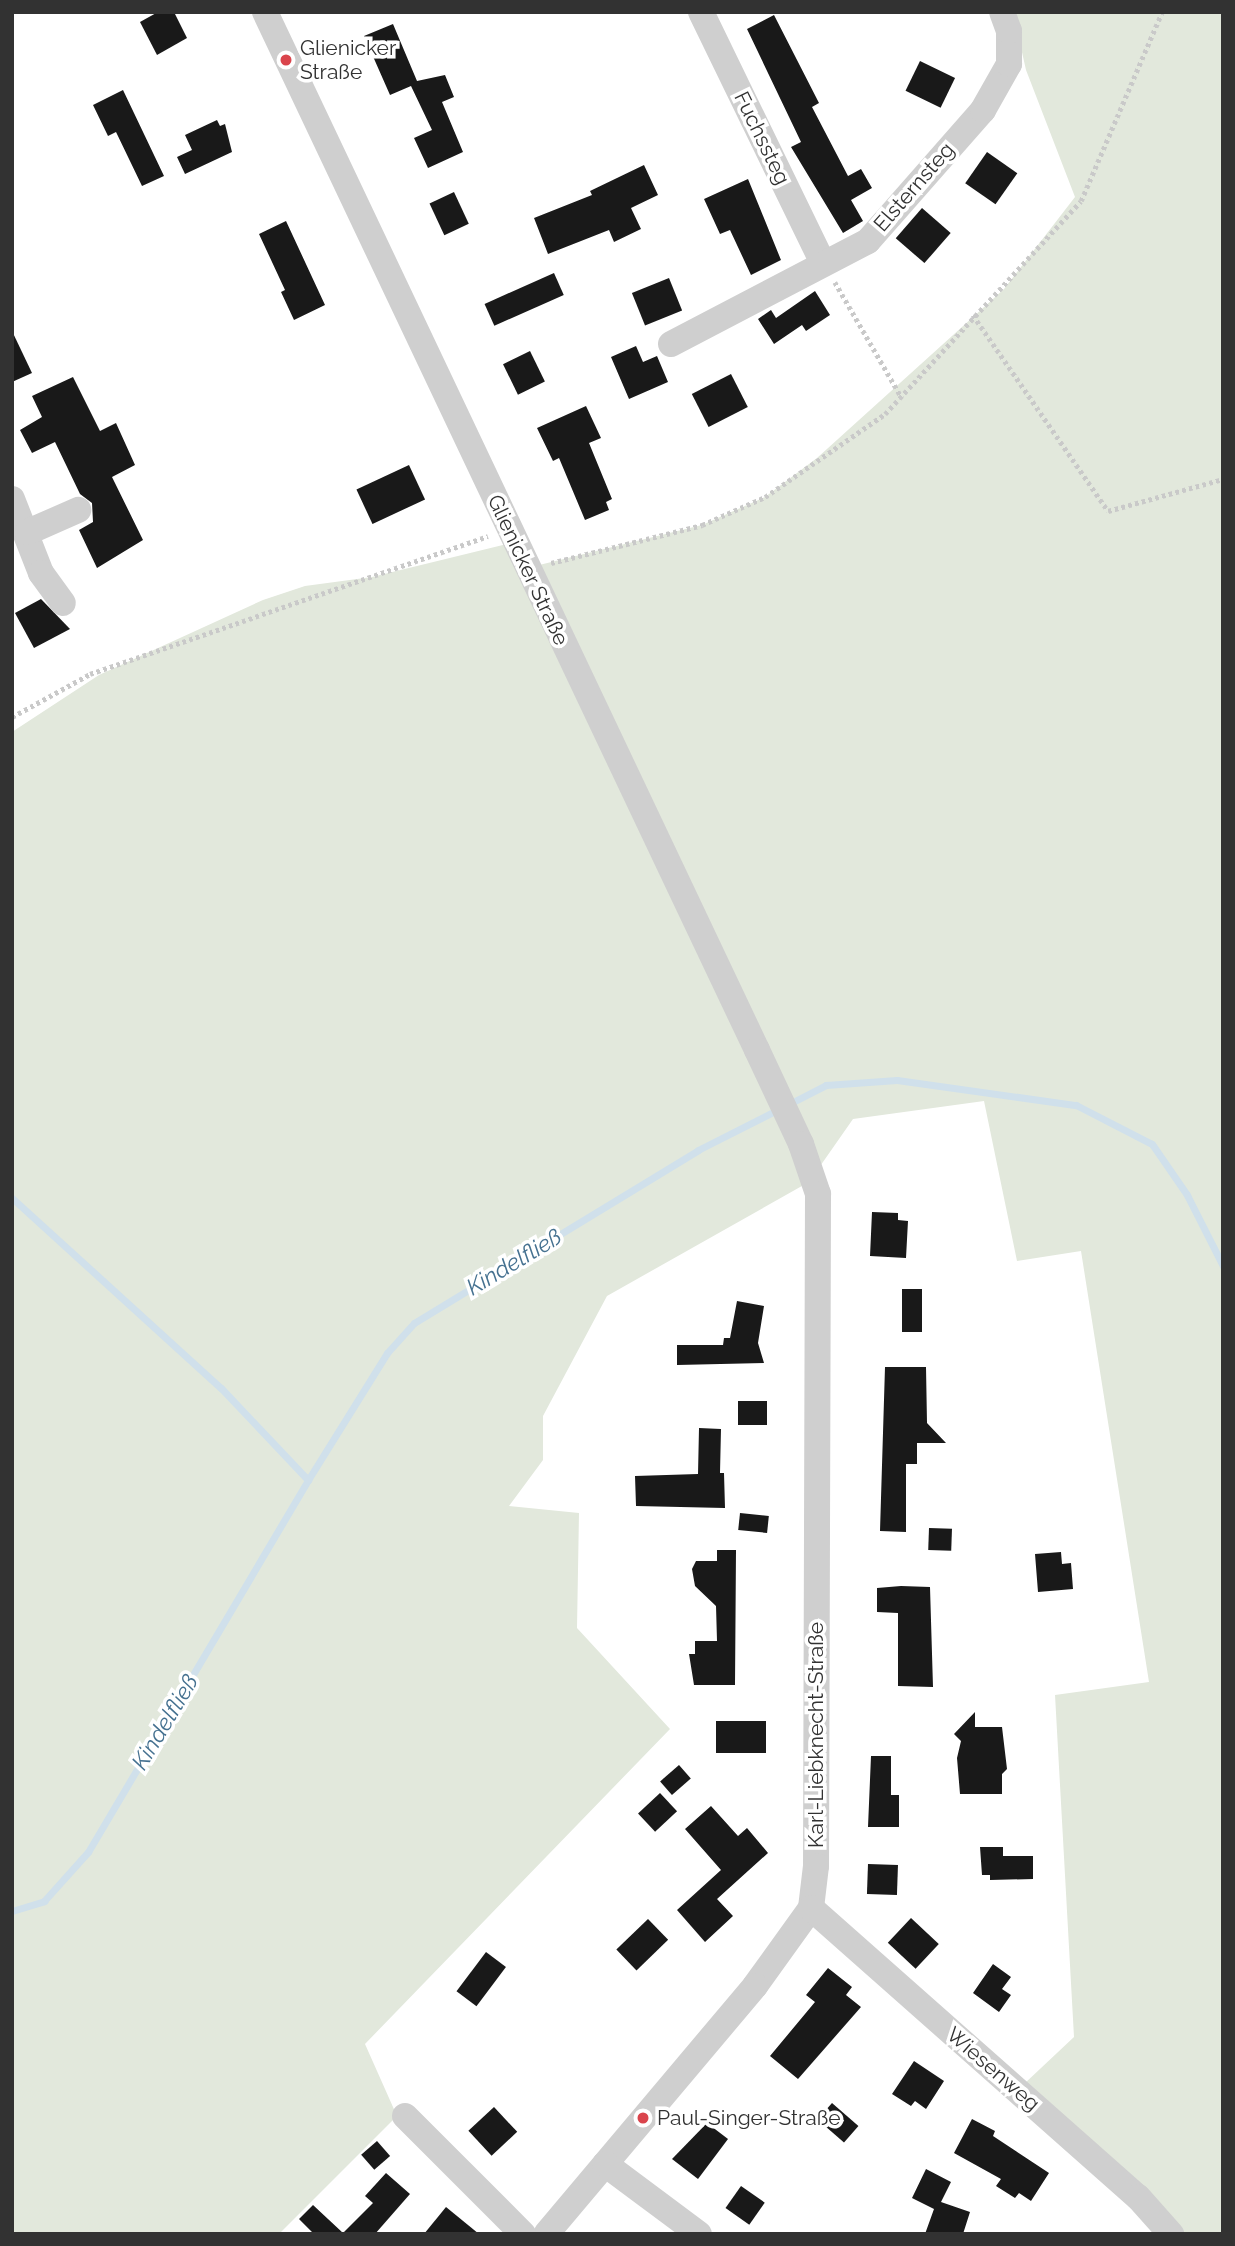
<!DOCTYPE html>
<meta charset="utf-8">
<style>
body{margin:0}
#map{position:relative;width:1235px;height:2246px;overflow:hidden;background:#fff;font-family:Raleway,sans-serif}
div>[style]{position:absolute}
.green>*{inset:0;background:#e2e8dc}
.stream>*{height:7px;margin:-3.5px;padding:0 3.5px;transform-origin:3.5px;border-radius:3.5px;background:#d0e0eb}
.building>*{inset:0;background:#191919;transform-origin:0 0}
.path>*{height:4.5px;margin-top:-2.25px;transform-origin:0;background:repeating-linear-gradient(90deg,#c9c9c9 0 3.5px,transparent 0 7px)}
.minor>*{height:26px;margin:-13px;padding:0 13px;transform-origin:13px;border-radius:13px;background:#cfcfcf}
.dots>*{width:19px;height:19px;translate:-50% -50%;box-sizing:border-box;border:4px solid #fff;border-radius:50%}
span{translate:-50% -50%;white-space:nowrap;text-align:center;line-height:1.15;-webkit-text-stroke:7px #fff;paint-order:stroke}
.poi-label{font-size:21px;color:#323232}
.left{translate:0 -50%;text-align:left}
.street-label{font-size:21px;color:#323232}
.water-label{font-size:23px;color:#457190;font-style:italic}
.frame{position:absolute;inset:0;border:14px solid #323232;pointer-events:none}
</style>
<div id="map">
<div class="green">
<i style="clip-path:polygon(1013px 12px,1223px 12px,1223px 2234px,1179px 2234px,1024px 2084px,1074px 2037px,1055px 1695px,1149px 1682px,1081px 1251px,1017px 1261px,984px 1101px,853px 1119px,809px 1182px,607px 1296px,543px 1416px,543px 1460px,509px 1506px,579px 1513px,577px 1628px,670px 1729px,365px 2044px,397px 2116px,279px 2234px,12px 2234px,12px 732px,99px 675px,263px 600px,305px 586px,372px 577px,515px 542px,527px 568px,702px 525px,765px 497px,817px 458px,1004px 289px,1075px 197px,1026px 70px)"></i>
</div>
<div class="stream">
<i style="left:789px;top:1104px;width:42px;rotate:-27.2deg"></i>
<i style="left:826px;top:1085px;width:71px;rotate:-4deg"></i>
<i style="left:897px;top:1080px;width:181px;rotate:8deg"></i>
<i style="left:1076px;top:1105px;width:85px;rotate:27.2deg"></i>
<i style="left:1152px;top:1144px;width:62px;rotate:55.5deg"></i>
<i style="left:1187px;top:1195px;width:80px;rotate:63.1deg"></i>
<i style="left:12px;top:1198px;width:282px;rotate:42.3deg"></i>
<i style="left:221px;top:1388px;width:127px;rotate:46.6deg"></i>
<i style="left:12px;top:1911px;width:34px;rotate:-17deg"></i>
<i style="left:44px;top:1901px;width:66px;rotate:-48.1deg"></i>
<i style="left:88px;top:1852px;width:432px;rotate:-59.4deg"></i>
<i style="left:308px;top:1480px;width:150px;rotate:-58.1deg"></i>
<i style="left:387px;top:1353px;width:40px;rotate:-48deg"></i>
<i style="left:414px;top:1323px;width:333px;rotate:-31.3deg"></i>
<i style="left:698px;top:1150px;width:91px;rotate:-26.8deg"></i>
</div>
<div class="building">
<i style="clip-path:polygon(158px 12px,174px 12px,187px 38px,157px 55px,140px 22px)"></i>
<i style="clip-path:polygon(774px 15px,819px 103px,812px 107px,848px 176px,861px 169px,872px 188px,851px 200px,863px 221px,843px 233px,791px 147px,801px 142px,747px 29px)"></i>
<i style="clip-path:polygon(393px 24px,417px 81px,445px 75px,454px 97px,442px 102px,463px 152px,428px 168px,414px 138px,432px 130px,411px 86px,390px 95px,364px 36px)"></i>
<i style="left:920px;top:61px;width:39px;height:33px;rotate:26deg"></i>
<i style="clip-path:polygon(123px 90px,164px 176px,142px 186px,116px 132px,108px 136px,93px 105px)"></i>
<i style="clip-path:polygon(217px 120px,220px 126px,225px 124px,232px 152px,185px 174px,177px 157px,192px 150px,185px 135px)"></i>
<i style="left:987px;top:152px;width:37px;height:38px;rotate:35deg"></i>
<i style="clip-path:polygon(644px 165px,658px 195px,631px 208px,641px 229px,614px 242px,609px 230px,548px 254px,534px 218px,592px 195px,590px 191px)"></i>
<i style="clip-path:polygon(748px 179px,781px 260px,751px 275px,730px 230px,720px 234px,704px 199px)"></i>
<i style="left:454px;top:192px;width:35px;height:27px;rotate:65deg"></i>
<i style="left:922px;top:208px;width:38px;height:40px;rotate:41deg"></i>
<i style="clip-path:polygon(286px 221px,325px 305px,294px 320px,281px 292px,285px 290px,259px 234px)"></i>
<i style="left:554px;top:273px;width:24px;height:76px;rotate:66deg"></i>
<i style="left:669px;top:278px;width:35px;height:40px;rotate:68deg"></i>
<i style="clip-path:polygon(815px 291px,830px 315px,806px 331px,802px 325px,774px 344px,758px 319px,771px 310px,776px 318px)"></i>
<i style="clip-path:polygon(12px 331px,32px 373px,12px 382px)"></i>
<i style="clip-path:polygon(636px 346px,643px 362px,657px 356px,668px 382px,629px 399px,611px 357px)"></i>
<i style="left:530px;top:351px;width:34px;height:30px;rotate:64deg"></i>
<i style="left:731px;top:374px;width:37px;height:44px;rotate:63deg"></i>
<i style="clip-path:polygon(73px 377px,100px 431px,116px 423px,135px 465px,112px 477px,143px 540px,97px 568px,79px 530px,93px 522px,92px 503px,80px 494px,55px 442px,32px 453px,20px 430px,42px 417px,32px 396px)"></i>
<i style="clip-path:polygon(586px 406px,601px 438px,589px 443px,612px 499px,606px 502px,609px 510px,585px 520px,559px 458px,553px 461px,537px 428px)"></i>
<i style="left:409px;top:465px;width:38px;height:58px;rotate:65deg"></i>
<i style="clip-path:polygon(41px 599px,70px 629px,34px 648px,15px 613px)"></i>
<i style="clip-path:polygon(872px 1212px,898px 1213px,898px 1220px,908px 1221px,906px 1258px,870px 1256px)"></i>
<i style="left:902px;top:1289px;width:20px;height:43px"></i>
<i style="clip-path:polygon(737px 1301px,764px 1306px,758px 1343px,764px 1363px,677px 1365px,677px 1345px,723px 1345px,724px 1338px,730px 1338px)"></i>
<i style="clip-path:polygon(885px 1367px,926px 1367px,927px 1423px,946px 1443px,917px 1443px,917px 1464px,906px 1464px,906px 1532px,880px 1531px)"></i>
<i style="left:738px;top:1401px;width:29px;height:24px"></i>
<i style="clip-path:polygon(699px 1428px,721px 1429px,720px 1473px,724px 1473px,725px 1508px,636px 1506px,635px 1476px,698px 1474px)"></i>
<i style="left:740px;top:1513px;width:29px;height:17px;rotate:6deg"></i>
<i style="left:929px;top:1528px;width:23px;height:22px;rotate:2deg"></i>
<i style="clip-path:polygon(717px 1550px,736px 1550px,735px 1685px,694px 1685px,689px 1654px,695px 1654px,695px 1641px,717px 1641px,716px 1606px,695px 1586px,692px 1569px,696px 1561px,717px 1561px)"></i>
<i style="clip-path:polygon(1061px 1552px,1062px 1564px,1071px 1563px,1073px 1589px,1038px 1592px,1035px 1554px)"></i>
<i style="clip-path:polygon(901px 1586px,930px 1587px,933px 1687px,898px 1686px,898px 1613px,877px 1612px,877px 1588px)"></i>
<i style="clip-path:polygon(975px 1712px,975px 1727px,1002px 1727px,1007px 1769px,1002px 1774px,1002px 1794px,960px 1794px,957px 1758px,961px 1741px,954px 1734px)"></i>
<i style="left:716px;top:1721px;width:50px;height:32px"></i>
<i style="clip-path:polygon(871px 1756px,891px 1756px,891px 1795px,899px 1795px,899px 1827px,868px 1827px)"></i>
<i style="left:679px;top:1765px;width:18px;height:25px;rotate:49deg"></i>
<i style="left:660px;top:1793px;width:25px;height:30px;rotate:47deg"></i>
<i style="clip-path:polygon(711px 1806px,738px 1836px,747px 1828px,768px 1853px,717px 1899px,733px 1916px,705px 1942px,677px 1910px,721px 1870px,685px 1829px)"></i>
<i style="clip-path:polygon(980px 1847px,1003px 1847px,1003px 1856px,1033px 1856px,1033px 1879px,990px 1880px,990px 1875px,982px 1875px)"></i>
<i style="left:868px;top:1864px;width:30px;height:30px;rotate:2deg"></i>
<i style="left:911px;top:1918px;width:38px;height:34px;rotate:43deg"></i>
<i style="left:648px;top:1919px;width:29px;height:44px;rotate:46deg"></i>
<i style="left:486px;top:1952px;width:25px;height:49px;rotate:37deg"></i>
<i style="clip-path:polygon(993px 1964px,1011px 1977px,1002px 1989px,1011px 1995px,999px 2012px,973px 1993px)"></i>
<i style="clip-path:polygon(828px 1968px,852px 1987px,846px 1995px,861px 2007px,798px 2079px,770px 2056px,815px 2002px,806px 1995px)"></i>
<i style="clip-path:polygon(914px 2061px,944px 2081px,926px 2109px,915px 2101px,911px 2106px,892px 2094px)"></i>
<i style="left:832px;top:2103px;width:35px;height:22px;rotate:41deg"></i>
<i style="left:494px;top:2107px;width:34px;height:35px;rotate:47deg"></i>
<i style="clip-path:polygon(972px 2119px,995px 2131px,993px 2136px,1049px 2173px,1031px 2201px,1019px 2193px,1015px 2198px,996px 2186px,1001px 2179px,954px 2153px)"></i>
<i style="clip-path:polygon(707px 2123px,728px 2139px,698px 2179px,672px 2159px)"></i>
<i style="left:377px;top:2141px;width:20px;height:21px;rotate:49deg"></i>
<i style="clip-path:polygon(926px 2169px,951px 2182px,941px 2202px,970px 2212px,963px 2234px,925px 2234px,934px 2209px,912px 2198px)"></i>
<i style="clip-path:polygon(386px 2173px,410px 2194px,375px 2234px,314px 2234px,299px 2219px,313px 2205px,343px 2233px,373px 2203px,365px 2196px)"></i>
<i style="left:741px;top:2186px;width:29px;height:27px;rotate:35deg"></i>
<i style="clip-path:polygon(446px 2207px,479px 2234px,424px 2234px)"></i>
</div>
<div class="path">
<i style="left:835px;top:282px;width:134px;rotate:60deg"></i>
<i style="left:973px;top:315px;width:238px;rotate:55.4deg"></i>
<i style="left:1108px;top:511px;width:119px;rotate:-15.5deg"></i>
<i style="left:551px;top:563px;width:156px;rotate:-14.1deg"></i>
<i style="left:702px;top:525px;width:69px;rotate:-24deg"></i>
<i style="left:765px;top:497px;width:146px;rotate:-34.7deg"></i>
<i style="left:885px;top:414px;width:289px;rotate:-47.4deg"></i>
<i style="left:1081px;top:201px;width:206px;rotate:-66.8deg"></i>
<i style="left:12px;top:717px;width:89px;rotate:-28.9deg"></i>
<i style="left:90px;top:674px;width:421px;rotate:-19.1deg"></i>
</div>
<div class="minor">
<i style="left:265px;top:12px;width:1149px;rotate:64.64deg"></i>
<i style="left:757px;top:1050px;width:104px;rotate:64.9deg"></i>
<i style="left:801px;top:1144px;width:53px;rotate:71.2deg"></i>
<i style="left:818px;top:1194px;width:672px;rotate:90.17deg"></i>
<i style="left:816px;top:1866px;width:42px;rotate:96.8deg"></i>
<i style="left:811px;top:1908px;width:96px;rotate:125.7deg"></i>
<i style="left:755px;top:1986px;width:324px;rotate:130.1deg"></i>
<i style="left:701px;top:12px;width:279px;rotate:64.1deg"></i>
<i style="left:671px;top:344px;width:222px;rotate:-27.6deg"></i>
<i style="left:868px;top:241px;width:174px;rotate:-48.7deg"></i>
<i style="left:983px;top:110px;width:53px;rotate:-60.5deg"></i>
<i style="left:1009px;top:64px;width:33px;rotate:-90deg"></i>
<i style="left:1009px;top:31px;width:20px;rotate:-110deg"></i>
<i style="left:12px;top:499px;width:79px;rotate:68.6deg"></i>
<i style="left:41px;top:573px;width:37px;rotate:54deg"></i>
<i style="left:28px;top:532px;width:55px;rotate:-23.7deg"></i>
<i style="left:811px;top:1908px;width:436px;rotate:41.5deg"></i>
<i style="left:1138px;top:2197px;width:50px;rotate:48.3deg"></i>
<i style="left:405px;top:2116px;width:167px;rotate:45deg"></i>
<i style="left:605px;top:2164px;width:117px;rotate:36.7deg"></i>
</div>
<div class="dots">
<i style="left:286px;top:60px;background:#da444c"></i>
<i style="left:643px;top:2118px;background:#da444c"></i>
</div>
<div class="poi-label">
<span class="left" style="left:300px;top:60px">Glienicker<br>Straße</span>
<span class="left" style="left:657px;top:2118px">Paul-Singer-Straße</span>
</div>
<div class="street-label">
<span style="left:762px;top:138px;rotate:64deg">Fuchssteg</span>
<span style="left:914px;top:187px;rotate:-49deg">Elsternsteg</span>
<span style="left:528px;top:570px;rotate:65deg">Glienicker Straße</span>
<span style="left:816px;top:1735px;rotate:-90deg">Karl-Liebknecht-Straße</span>
<span style="left:993px;top:2069px;rotate:41deg">Wiesenweg</span>
</div>
<div class="water-label">
<span style="left:514px;top:1262px;rotate:-31deg">Kindelfließ</span>
<span style="left:165px;top:1722px;rotate:-59deg">Kindelfließ</span>
</div>
<div class="frame"></div>
</div>
